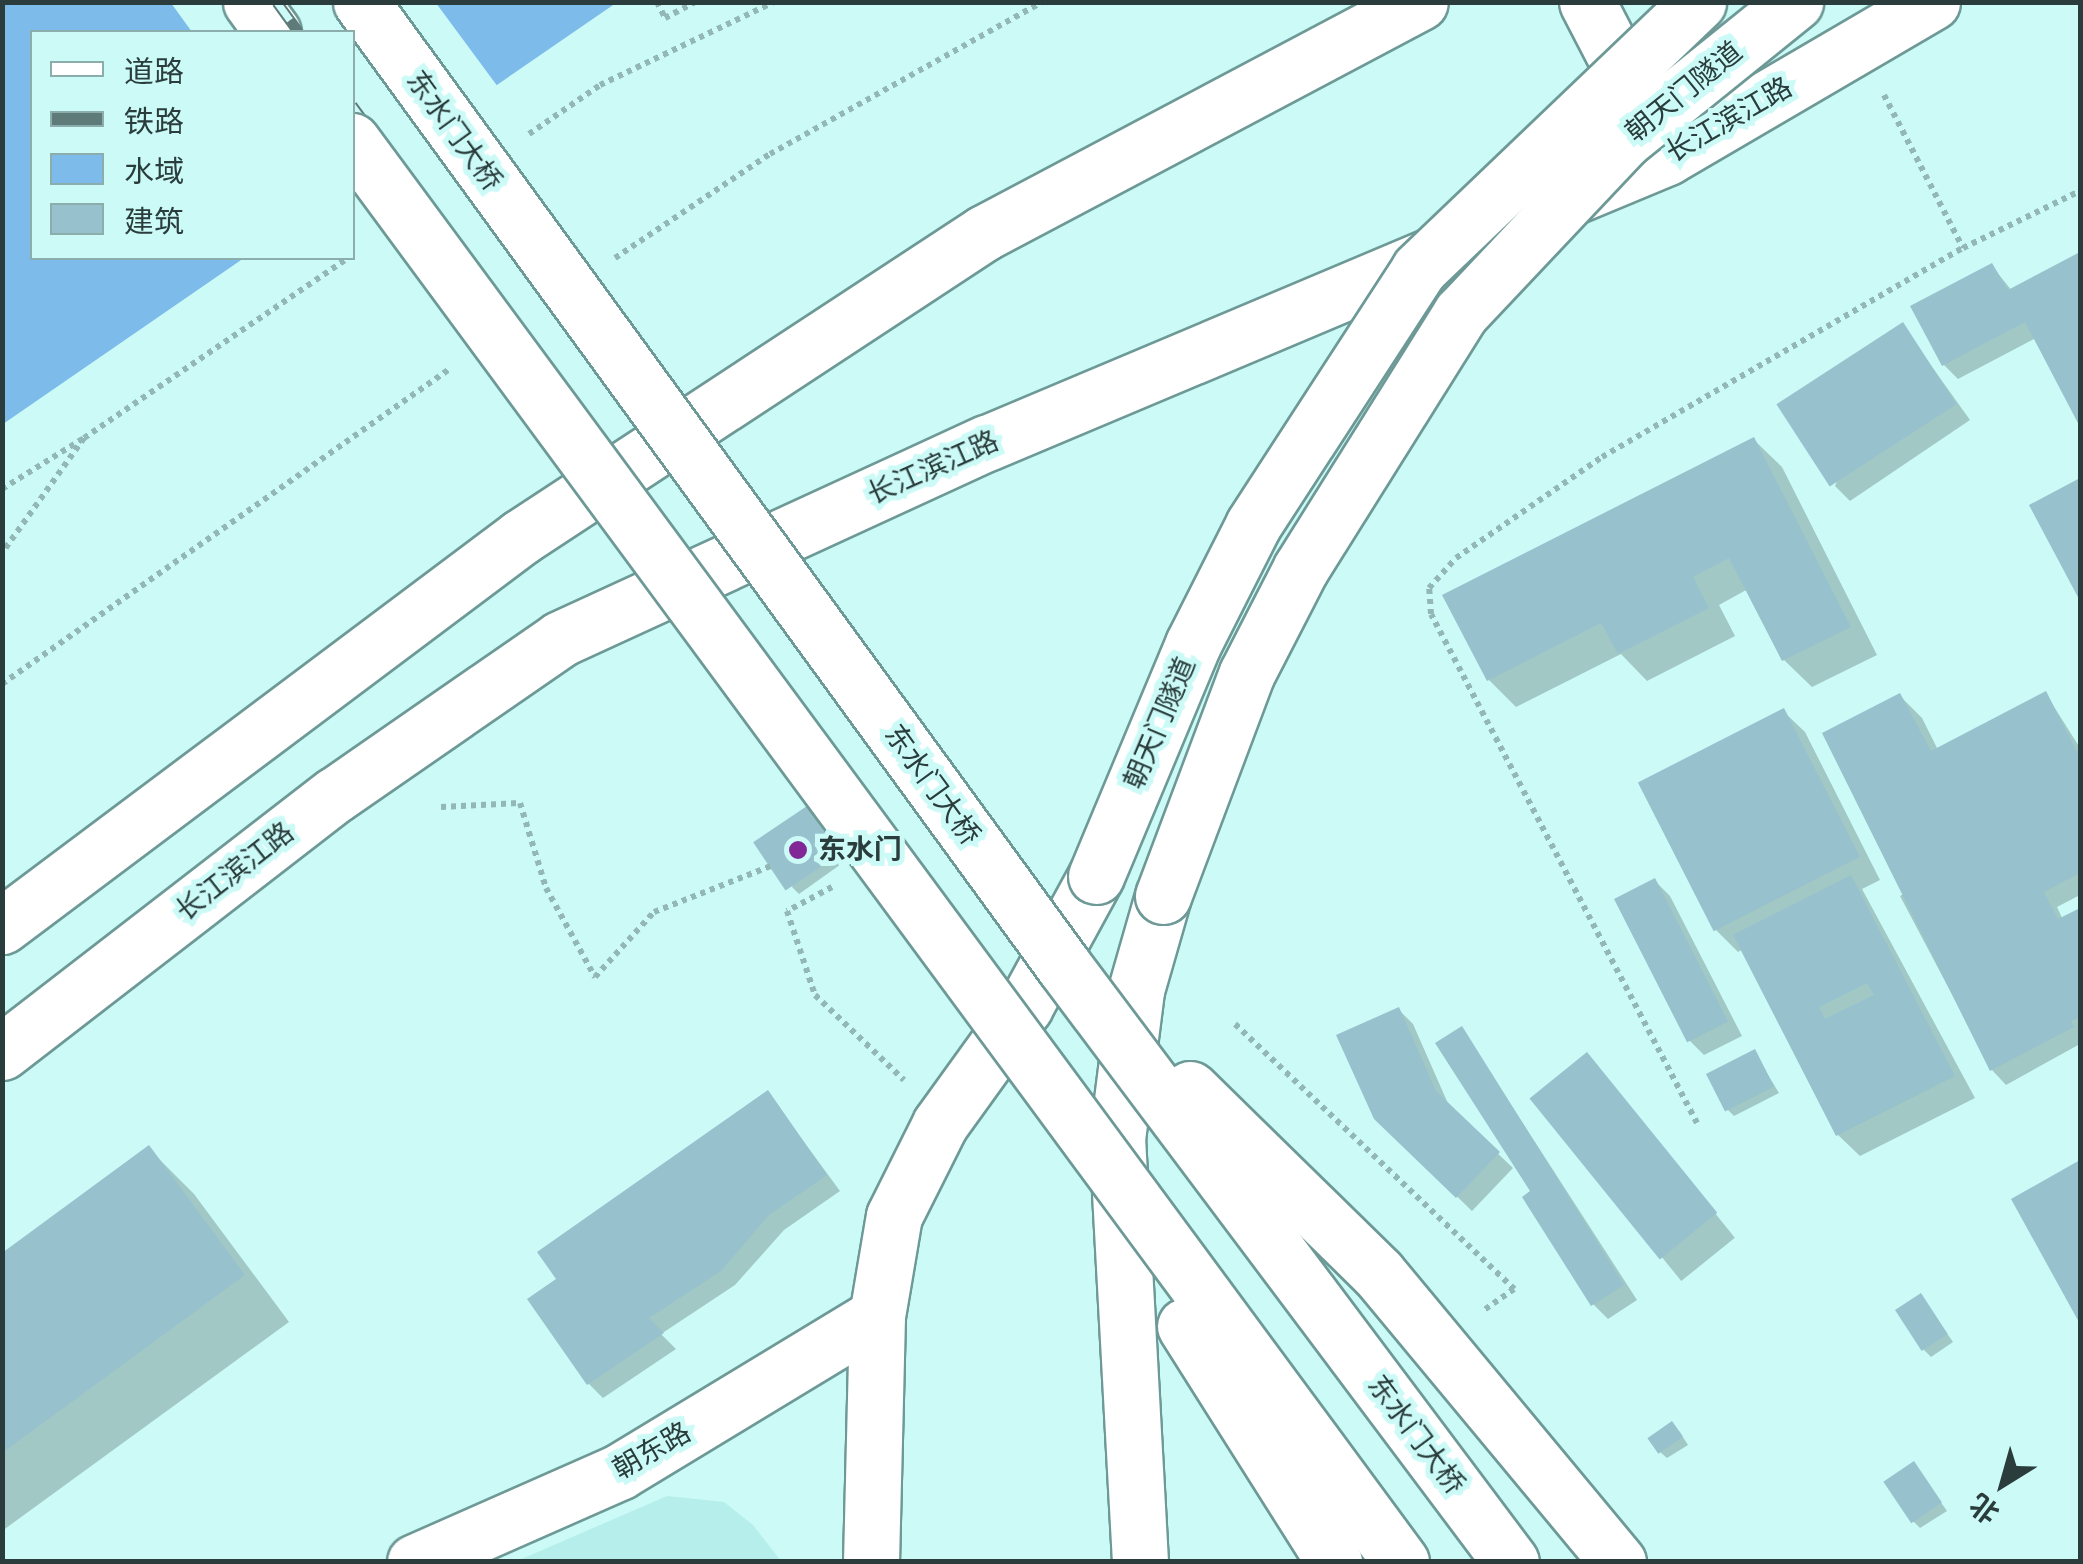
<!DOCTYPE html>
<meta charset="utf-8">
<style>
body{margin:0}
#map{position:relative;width:2083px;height:1564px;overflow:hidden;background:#cbfaf7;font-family:Raleway,"Noto Sans SC",sans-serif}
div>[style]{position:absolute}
.built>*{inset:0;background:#b6eeeb}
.water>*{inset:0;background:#7dbbeb}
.pier>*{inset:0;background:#cbfaf7}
.shadow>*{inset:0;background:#0003;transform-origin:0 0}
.building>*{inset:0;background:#97c1cd;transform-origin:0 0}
.path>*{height:6px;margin-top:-3px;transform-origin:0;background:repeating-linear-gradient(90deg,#92b7b5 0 5px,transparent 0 10px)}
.roads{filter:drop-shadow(2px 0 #6d9996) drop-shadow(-2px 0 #6d9996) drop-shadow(0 2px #6d9996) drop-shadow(0 -2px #6d9996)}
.secondary>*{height:55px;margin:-27.5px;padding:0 27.5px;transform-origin:27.5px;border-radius:27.5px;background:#fff}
.primary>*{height:55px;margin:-27.5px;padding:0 27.5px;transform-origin:27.5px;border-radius:27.5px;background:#fff}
.rail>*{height:11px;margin-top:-5.5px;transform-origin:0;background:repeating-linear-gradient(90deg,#cbfaf7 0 22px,#5f7b79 0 44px);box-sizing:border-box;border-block:2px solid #5f7b79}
.bridges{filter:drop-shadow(2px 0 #6d9996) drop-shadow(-2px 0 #6d9996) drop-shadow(0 2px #6d9996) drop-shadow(0 -2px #6d9996)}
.primary-bridge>*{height:55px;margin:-27.5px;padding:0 27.5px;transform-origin:27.5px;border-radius:27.5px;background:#fff}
.dots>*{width:28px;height:28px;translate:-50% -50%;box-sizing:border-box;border:5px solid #cbfaf7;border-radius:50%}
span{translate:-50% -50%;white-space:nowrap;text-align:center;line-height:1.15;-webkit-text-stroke:10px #cbfaf7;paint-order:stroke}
.street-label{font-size:28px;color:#2a3d3c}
.poi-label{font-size:28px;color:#2a3d3c;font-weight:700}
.left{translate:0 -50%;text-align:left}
.frame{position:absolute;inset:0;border:5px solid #2a3d3c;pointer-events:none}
.legend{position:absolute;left:30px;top:30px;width:325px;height:230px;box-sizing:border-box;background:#cbfaf7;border:2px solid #8baeac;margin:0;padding:12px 18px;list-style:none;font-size:30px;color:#2a3d3c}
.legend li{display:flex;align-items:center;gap:20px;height:50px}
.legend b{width:50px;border:2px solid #8baeac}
.north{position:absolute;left:1953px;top:1434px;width:100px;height:100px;-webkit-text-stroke:8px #cbfaf7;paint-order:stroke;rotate:217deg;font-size:28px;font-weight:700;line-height:40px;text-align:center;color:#2a3d3c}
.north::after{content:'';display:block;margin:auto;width:35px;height:45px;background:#2a3d3c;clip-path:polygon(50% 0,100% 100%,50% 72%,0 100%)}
</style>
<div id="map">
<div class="built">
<i style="clip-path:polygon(667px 1496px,724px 1502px,753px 1525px,781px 1561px,517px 1561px)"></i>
</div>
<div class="water">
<i style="clip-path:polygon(3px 3px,616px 3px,353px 184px,352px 32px,32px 32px,32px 258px,244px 258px,3px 424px)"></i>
</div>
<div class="pier">
<i style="clip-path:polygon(171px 3px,436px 3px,501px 91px,352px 189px,352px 32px,192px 32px)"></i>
</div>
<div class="shadow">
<i style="clip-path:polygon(2080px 258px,2080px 422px,2036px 338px,1958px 379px,1944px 365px,1992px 266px,2012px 291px)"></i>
<i style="clip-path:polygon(1902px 325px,1970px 420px,1850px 501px,1835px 486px)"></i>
<i style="clip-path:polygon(1754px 440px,1782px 467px,1877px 655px,1812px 687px,1784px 660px,1748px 589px,1719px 605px,1735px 636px,1647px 681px,1621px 654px,1516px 707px,1489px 680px)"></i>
<i style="clip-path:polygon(2080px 481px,2080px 596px,2033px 506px)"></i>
<i style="clip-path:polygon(2046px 694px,2080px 748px,2080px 895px,2057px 907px,2063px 920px,2080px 911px,2080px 1044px,2006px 1085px,1992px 1070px,1900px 896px,1907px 892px,1900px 696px,1922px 718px,1938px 750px)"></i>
<i style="clip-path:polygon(1783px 711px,1805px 732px,1880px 880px,1862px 889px,1975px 1098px,1860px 1156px,1838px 1135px,1743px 949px,1738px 952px,1716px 930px)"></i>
<i style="clip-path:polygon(813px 816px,844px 862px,799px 894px,792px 887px)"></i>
<i style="clip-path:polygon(1655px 881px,1670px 896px,1742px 1036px,1704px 1055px,1689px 1040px)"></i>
<i style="clip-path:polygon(1399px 1010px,1413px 1024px,1450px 1108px,1513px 1168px,1472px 1211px,1376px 1118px)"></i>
<i style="clip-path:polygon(1462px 1029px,1637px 1300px,1608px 1319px,1593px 1304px,1533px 1192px)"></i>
<i style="clip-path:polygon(1754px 1052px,1779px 1093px,1734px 1116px,1727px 1109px)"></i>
<i style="left:1587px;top:1055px;width:235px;height:69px;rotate:51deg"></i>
<i style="clip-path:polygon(768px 1093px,840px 1191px,784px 1230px,735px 1285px,661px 1334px,676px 1349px,603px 1398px,589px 1384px,559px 1280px)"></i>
<i style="clip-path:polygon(149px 1149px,194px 1194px,289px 1322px,2px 1531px,2px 1256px)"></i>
<i style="clip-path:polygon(2080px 1163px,2080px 1319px,2014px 1200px)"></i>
<i style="clip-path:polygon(1921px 1296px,1953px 1342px,1931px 1357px,1924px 1350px)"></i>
<i style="clip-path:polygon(1679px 1431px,1688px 1445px,1667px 1458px,1660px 1452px)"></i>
<i style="clip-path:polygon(1914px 1464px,1947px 1511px,1920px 1528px,1913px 1521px)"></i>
</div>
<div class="building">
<i style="clip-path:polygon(2080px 252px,2080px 427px,2025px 322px,1942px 366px,1910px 306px,1992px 263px,2008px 290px)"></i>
<i style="left:1903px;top:322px;width:98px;height:151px;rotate:57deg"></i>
<i style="clip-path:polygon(1754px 437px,1851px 627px,1782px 661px,1729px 558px,1693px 577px,1709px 608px,1618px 654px,1601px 623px,1487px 681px,1442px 595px)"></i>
<i style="clip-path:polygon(2080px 478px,2080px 601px,2029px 505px)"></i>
<i style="clip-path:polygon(2046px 691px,2080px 758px,2080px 873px,2044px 892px,2058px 919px,2080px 908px,2080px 1017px,2071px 1021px,2074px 1027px,1990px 1071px,1822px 733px,1900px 693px,1931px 751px)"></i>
<i style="left:1784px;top:708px;width:167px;height:164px;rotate:63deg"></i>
<i style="left:807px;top:806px;width:58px;height:65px;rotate:56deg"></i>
<i style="clip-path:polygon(evenodd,1851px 875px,1955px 1076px,1836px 1136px,1733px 935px,1851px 875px,1867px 983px,1874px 995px,1825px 1019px,1819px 1007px,1867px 983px)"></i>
<i style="left:1655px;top:878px;width:161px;height:46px;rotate:63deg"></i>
<i style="clip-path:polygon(1399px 1007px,1436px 1091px,1500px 1152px,1456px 1198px,1374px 1119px,1336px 1035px)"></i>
<i style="clip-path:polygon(1462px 1026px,1624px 1285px,1591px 1306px,1522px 1197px,1530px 1191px,1435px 1043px)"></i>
<i style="left:1755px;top:1049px;width:42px;height:55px;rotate:63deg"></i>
<i style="left:1587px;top:1052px;width:207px;height:74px;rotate:51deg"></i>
<i style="clip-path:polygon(768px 1090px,827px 1175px,769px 1215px,721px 1271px,649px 1318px,664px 1333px,587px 1385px,527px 1299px,556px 1279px,537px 1252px)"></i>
<i style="clip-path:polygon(149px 1145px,245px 1275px,2px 1453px,2px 1253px)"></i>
<i style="clip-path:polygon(2080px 1160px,2080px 1324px,2011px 1199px)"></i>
<i style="left:1921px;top:1293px;width:49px;height:31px;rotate:57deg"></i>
<i style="left:1672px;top:1421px;width:19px;height:30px;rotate:55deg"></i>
<i style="left:1914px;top:1461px;width:50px;height:37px;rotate:56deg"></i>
</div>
<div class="path">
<i style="left:657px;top:2px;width:18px;rotate:63deg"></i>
<i style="left:665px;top:18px;width:34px;rotate:-28deg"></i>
<i style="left:1884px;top:95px;width:172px;rotate:62.7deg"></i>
<i style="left:529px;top:134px;width:86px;rotate:-34.6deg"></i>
<i style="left:600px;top:85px;width:193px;rotate:-25.5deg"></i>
<i style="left:615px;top:258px;width:187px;rotate:-33.9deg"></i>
<i style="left:770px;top:154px;width:312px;rotate:-29.2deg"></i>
<i style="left:84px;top:438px;width:320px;rotate:-34.3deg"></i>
<i style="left:2px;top:489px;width:97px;rotate:-31.9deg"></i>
<i style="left:84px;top:438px;width:141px;rotate:125.5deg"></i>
<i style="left:2px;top:684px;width:549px;rotate:-35.14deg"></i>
<i style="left:441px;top:807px;width:79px;rotate:-2.9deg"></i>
<i style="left:520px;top:803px;width:89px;rotate:73deg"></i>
<i style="left:546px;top:888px;width:102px;rotate:61.2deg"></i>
<i style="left:595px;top:977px;width:88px;rotate:-47.8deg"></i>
<i style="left:654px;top:912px;width:126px;rotate:-21.5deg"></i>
<i style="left:832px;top:887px;width:51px;rotate:151.9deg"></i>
<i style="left:787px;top:911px;width:89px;rotate:71.6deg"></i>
<i style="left:815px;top:995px;width:123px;rotate:43.7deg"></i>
<i style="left:1235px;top:1024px;width:385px;rotate:43.5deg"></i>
<i style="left:1514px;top:1289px;width:39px;rotate:145deg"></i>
<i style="left:1697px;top:1123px;width:574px;rotate:-117.59deg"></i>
<i style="left:1431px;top:614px;width:26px;rotate:-94deg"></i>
<i style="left:1429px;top:588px;width:40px;rotate:-48deg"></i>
<i style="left:1456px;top:558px;width:178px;rotate:-34.7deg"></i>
<i style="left:1602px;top:457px;width:417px;rotate:-30.1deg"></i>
<i style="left:1963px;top:248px;width:130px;rotate:-26deg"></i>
</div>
<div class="roads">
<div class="secondary">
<i style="left:1587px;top:2px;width:126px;rotate:62.6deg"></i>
<i style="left:1562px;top:201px;width:114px;rotate:-22.7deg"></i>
<i style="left:1667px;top:157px;width:307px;rotate:-30.3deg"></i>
<i style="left:2px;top:926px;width:649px;rotate:-36.85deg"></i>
<i style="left:521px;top:537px;width:554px;rotate:-33.29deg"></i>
<i style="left:984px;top:233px;width:493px;rotate:-27.9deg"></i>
<i style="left:2px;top:1052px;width:421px;rotate:-37.7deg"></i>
<i style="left:335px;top:795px;width:274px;rotate:-34.7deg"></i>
<i style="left:560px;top:639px;width:470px;rotate:-24.7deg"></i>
<i style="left:987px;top:443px;width:502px;rotate:-22.84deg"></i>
<i style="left:415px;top:1562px;width:223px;rotate:-23.8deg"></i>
<i style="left:619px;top:1472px;width:301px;rotate:-31.2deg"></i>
</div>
<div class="primary">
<i style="left:251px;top:2px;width:37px;rotate:54deg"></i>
<i style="left:871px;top:1562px;width:246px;rotate:-88.6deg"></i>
<i style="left:877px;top:1316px;width:101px;rotate:-80.4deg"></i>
<i style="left:894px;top:1216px;width:103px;rotate:-63.4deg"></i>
<i style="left:940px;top:1124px;width:145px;rotate:-54.2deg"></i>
<i style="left:1025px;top:1006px;width:148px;rotate:-61.4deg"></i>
<i style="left:1140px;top:1562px;width:424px;rotate:-93.1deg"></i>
<i style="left:1117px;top:1139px;width:150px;rotate:-82.7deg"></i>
<i style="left:1136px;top:990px;width:98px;rotate:-74deg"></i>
</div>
</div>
<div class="rail">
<i style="left:277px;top:2px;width:37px;rotate:54deg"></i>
<i style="left:341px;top:2px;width:1124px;rotate:53.72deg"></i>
<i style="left:352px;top:105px;width:1033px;rotate:53.74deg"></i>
</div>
<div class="bridges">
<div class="primary-bridge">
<i style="left:361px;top:2px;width:1192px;rotate:53.91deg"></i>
<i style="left:1063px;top:965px;width:746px;rotate:53.11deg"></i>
<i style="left:352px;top:141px;width:1766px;rotate:53.56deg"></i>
<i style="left:1096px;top:876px;width:251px;rotate:-67.3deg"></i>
<i style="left:1193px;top:644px;width:133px;rotate:-63.2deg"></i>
<i style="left:1253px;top:525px;width:305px;rotate:-57deg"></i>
<i style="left:1419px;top:269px;width:386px;rotate:-43.7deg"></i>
<i style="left:1163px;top:896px;width:238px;rotate:-69.4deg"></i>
<i style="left:1247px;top:673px;width:118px;rotate:-62.8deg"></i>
<i style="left:1301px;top:568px;width:301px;rotate:-57.9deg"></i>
<i style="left:1461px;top:313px;width:238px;rotate:-46.7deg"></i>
<i style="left:1624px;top:140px;width:220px;rotate:-38.9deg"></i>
<i style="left:1190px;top:1089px;width:263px;rotate:44.4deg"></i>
<i style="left:1378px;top:1273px;width:376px;rotate:50.3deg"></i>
<i style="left:1185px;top:1326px;width:279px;rotate:57.7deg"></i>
</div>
</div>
<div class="dots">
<i style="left:798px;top:850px;background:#812896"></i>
</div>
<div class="street-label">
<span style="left:1684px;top:92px;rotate:-39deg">朝天门隧道</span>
<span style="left:1729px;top:120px;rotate:-30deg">长江滨江路</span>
<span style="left:454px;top:131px;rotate:54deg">东水门大桥</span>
<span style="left:933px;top:468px;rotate:-24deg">长江滨江路</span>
<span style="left:1160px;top:723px;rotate:-67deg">朝天门隧道</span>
<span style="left:932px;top:785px;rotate:54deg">东水门大桥</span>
<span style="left:235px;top:872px;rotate:-38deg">长江滨江路</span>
<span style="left:1416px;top:1435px;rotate:53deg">东水门大桥</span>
<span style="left:652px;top:1451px;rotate:-30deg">朝东路</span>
</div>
<div class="poi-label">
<span class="left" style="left:818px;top:850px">东水门</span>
</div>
<div class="frame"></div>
<ul class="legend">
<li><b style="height:12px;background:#fff"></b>道路</li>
<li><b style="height:12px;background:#5f7b79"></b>铁路</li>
<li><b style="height:28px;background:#7dbbeb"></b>水域</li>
<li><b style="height:28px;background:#97c1cd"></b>建筑</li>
</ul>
<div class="north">北</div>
</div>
